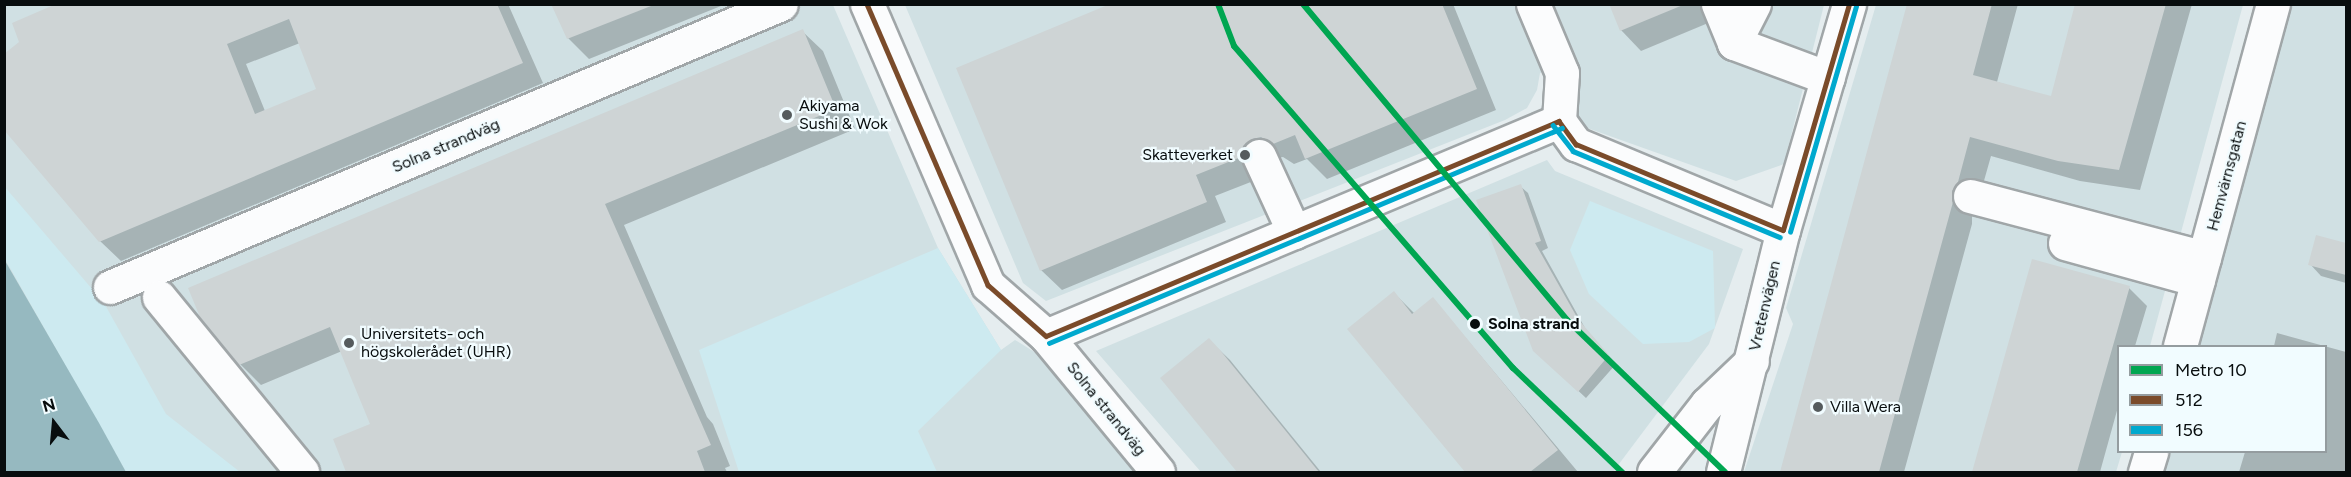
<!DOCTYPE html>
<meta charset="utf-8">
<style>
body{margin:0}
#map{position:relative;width:2351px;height:477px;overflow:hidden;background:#e5edef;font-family:Figtree,sans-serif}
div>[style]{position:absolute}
.built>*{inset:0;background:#d0e0e3}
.green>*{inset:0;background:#cdeaf0}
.water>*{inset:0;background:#96b9c0}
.shadow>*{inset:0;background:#0003}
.building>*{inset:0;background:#ced4d5}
.roads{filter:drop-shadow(2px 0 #a0a6a8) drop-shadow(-2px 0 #a0a6a8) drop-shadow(0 2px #a0a6a8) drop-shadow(0 -2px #a0a6a8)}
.minor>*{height:33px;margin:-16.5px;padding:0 16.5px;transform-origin:16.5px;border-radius:16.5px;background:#fbfcfd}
.bus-1>*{height:4.5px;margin:-2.25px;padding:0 2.25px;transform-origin:2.25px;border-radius:2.25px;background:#7a4b2a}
.bus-2>*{height:4.5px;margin:-2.25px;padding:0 2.25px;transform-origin:2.25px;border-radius:2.25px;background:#00a9ce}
.metro-1>*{height:6px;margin:-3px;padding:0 3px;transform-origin:3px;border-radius:3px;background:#00a651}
.dots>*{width:16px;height:16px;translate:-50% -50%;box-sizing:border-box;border:3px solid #f1fcff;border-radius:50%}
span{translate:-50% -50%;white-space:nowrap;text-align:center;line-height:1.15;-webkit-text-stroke:4.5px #f1fcff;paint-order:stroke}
.poi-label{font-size:16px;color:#080d0e}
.left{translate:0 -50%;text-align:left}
.right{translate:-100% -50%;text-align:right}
.street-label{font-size:16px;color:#080d0e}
.stop-label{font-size:16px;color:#080d0e;font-weight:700}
.frame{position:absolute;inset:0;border:6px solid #080d0e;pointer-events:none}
.legend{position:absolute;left:2117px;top:345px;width:210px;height:108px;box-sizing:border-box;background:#f1fcff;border:2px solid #949c9f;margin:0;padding:8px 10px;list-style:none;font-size:18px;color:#080d0e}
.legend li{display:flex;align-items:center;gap:12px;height:30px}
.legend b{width:30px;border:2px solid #949c9f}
.north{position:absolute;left:24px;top:393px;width:60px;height:60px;-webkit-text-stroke:4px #f1fcff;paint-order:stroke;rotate:344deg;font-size:16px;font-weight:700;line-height:24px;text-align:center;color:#080d0e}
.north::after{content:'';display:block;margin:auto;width:21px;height:27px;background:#080d0e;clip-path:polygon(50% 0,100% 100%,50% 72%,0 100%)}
</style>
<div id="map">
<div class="built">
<i style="clip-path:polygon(4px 5px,833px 5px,938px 248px,1001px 350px,1015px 340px,1041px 356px,1134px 472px,126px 472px,5px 262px)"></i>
<i style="clip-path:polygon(905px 5px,1824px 5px,1784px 164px,1736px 181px,1576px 124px,1552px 68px,1540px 73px,1537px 90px,1527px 108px,1505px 120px,1046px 301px,1023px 283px)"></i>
<i style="clip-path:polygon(1876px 5px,2243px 5px,2150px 346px,2118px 346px,2118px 452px,2122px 452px,2116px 472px,1744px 472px,1793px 324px,1786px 308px)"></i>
<i style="clip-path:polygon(2290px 5px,2346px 5px,2346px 472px,2161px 472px,2166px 452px,2326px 452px,2326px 346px,2195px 346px)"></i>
<i style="clip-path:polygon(1547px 160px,1555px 171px,1743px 249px,1709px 344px,1613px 472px,1201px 472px,1096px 351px)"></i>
</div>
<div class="green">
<i style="clip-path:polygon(4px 186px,104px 303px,166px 414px,240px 472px,126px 472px,5px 259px)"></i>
<i style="clip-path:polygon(1590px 201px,1713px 251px,1715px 328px,1689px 342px,1643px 344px,1589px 294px,1570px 250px)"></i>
<i style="clip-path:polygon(938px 248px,1001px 350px,918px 431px,937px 472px,739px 472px,699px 350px)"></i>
</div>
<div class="water">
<i style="clip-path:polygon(4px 259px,99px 423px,126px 472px,5px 472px)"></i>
</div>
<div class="shadow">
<i style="clip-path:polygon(evenodd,59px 4px,508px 4px,543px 83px,121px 261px,100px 241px,21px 43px,59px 4px,300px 43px,318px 90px,265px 111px,246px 64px,300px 43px)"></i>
<i style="clip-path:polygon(553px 4px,726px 4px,589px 59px,568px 38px)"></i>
<i style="clip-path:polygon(1113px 4px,1453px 4px,1496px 110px,1327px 179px,1307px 159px,1294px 164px,1283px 157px,1272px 159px,1261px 178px,1215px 196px,1226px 222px,1062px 290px,1041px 270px)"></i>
<i style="clip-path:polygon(1610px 4px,1707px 4px,1713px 21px,1641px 51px,1621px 30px)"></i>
<i style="clip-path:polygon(1909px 4px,2018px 4px,1997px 82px,2052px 98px,2077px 4px,2192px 4px,2140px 190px,2080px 181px,1991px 156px,1978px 202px,1972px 212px,1972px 224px,1904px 472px,1781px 472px)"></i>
<i style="clip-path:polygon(802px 31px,823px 51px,855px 129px,624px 225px,707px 417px,713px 424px,730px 466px,725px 468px,727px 472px,348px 472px,335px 440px,372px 425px,342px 351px,261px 385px,240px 364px)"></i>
<i style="clip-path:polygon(1520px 186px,1528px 193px,1548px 248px,1542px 251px,1585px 328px,1616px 364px,1586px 398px,1540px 355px)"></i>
<i style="clip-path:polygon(2317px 237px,2346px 245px,2346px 283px,2321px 276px,2310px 264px)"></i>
<i style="clip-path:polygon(2033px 260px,2129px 288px,2147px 306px,2135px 346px,2118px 346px,2118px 407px,2100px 472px,1974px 472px)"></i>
<i style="clip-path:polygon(1394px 293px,1415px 314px,1433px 299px,1578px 472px,1467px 472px,1349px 329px)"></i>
<i style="clip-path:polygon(2277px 333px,2346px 352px,2346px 472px,2239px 472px,2245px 452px,2326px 452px,2326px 346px,2274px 346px)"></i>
<i style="clip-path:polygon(1209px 340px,1230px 360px,1321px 472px,1239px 472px,1162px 378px)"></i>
</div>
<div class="building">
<i style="clip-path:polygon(evenodd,56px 4px,497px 4px,523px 63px,99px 242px,4px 130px,4px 54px,19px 42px,12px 23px,56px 4px,289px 19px,316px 89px,255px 114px,227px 44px,289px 19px)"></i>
<i style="clip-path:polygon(551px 4px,651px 4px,651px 6px,567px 39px)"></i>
<i style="clip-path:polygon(1110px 4px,1442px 4px,1477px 89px,1305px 159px,1295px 135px,1273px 144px,1261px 137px,1252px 139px,1243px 146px,1241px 157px,1196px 175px,1207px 202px,1040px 271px,956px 68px)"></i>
<i style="clip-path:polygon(1609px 4px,1682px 4px,1683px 5px,1620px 31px)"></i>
<i style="clip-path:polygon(1907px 4px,1992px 4px,1973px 75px,2051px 96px,2075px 4px,2166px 4px,2119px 170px,2058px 161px,1970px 137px,1958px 182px,1952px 191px,1953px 202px,1879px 472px,1780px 472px)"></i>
<i style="clip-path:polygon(803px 29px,836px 109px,605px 204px,711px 445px,697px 451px,705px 472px,346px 472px,333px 439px,370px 424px,330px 327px,239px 365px,200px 317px,188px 288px)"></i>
<i style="clip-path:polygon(1521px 184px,1541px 241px,1535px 243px,1578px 319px,1609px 355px,1578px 392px,1533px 351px,1476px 200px)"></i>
<i style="clip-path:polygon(2316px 235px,2346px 243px,2346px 275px,2308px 265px)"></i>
<i style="clip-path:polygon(2032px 259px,2130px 286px,2126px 300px,2077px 472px,1972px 472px)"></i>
<i style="clip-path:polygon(1394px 291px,1412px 314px,1433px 297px,1558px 450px,1530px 472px,1465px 472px,1347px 329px)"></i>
<i style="clip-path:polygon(1209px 338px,1220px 350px,1319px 472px,1237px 472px,1160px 378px)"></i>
</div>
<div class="roads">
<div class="minor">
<i style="left:867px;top:4px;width:306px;rotate:66.7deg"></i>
<i style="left:988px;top:285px;width:77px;rotate:41.3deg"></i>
<i style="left:1046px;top:336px;width:176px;rotate:50.5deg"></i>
<i style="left:1533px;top:4px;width:75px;rotate:67.2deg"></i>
<i style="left:1562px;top:73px;width:48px;rotate:93.6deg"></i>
<i style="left:1559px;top:121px;width:29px;rotate:54deg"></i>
<i style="left:1576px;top:144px;width:224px;rotate:22.6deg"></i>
<i style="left:1718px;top:4px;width:42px;rotate:67.7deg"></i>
<i style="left:1754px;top:4px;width:44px;rotate:117.1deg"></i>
<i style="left:1734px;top:43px;width:100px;rotate:20.4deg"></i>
<i style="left:1259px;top:156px;width:84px;rotate:65.3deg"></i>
<i style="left:1970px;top:196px;width:242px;rotate:14.8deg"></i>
<i style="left:2065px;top:243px;width:138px;rotate:15.5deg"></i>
<i style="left:110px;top:287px;width:728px;rotate:-22.87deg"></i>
<i style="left:159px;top:297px;width:226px;rotate:50.7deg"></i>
<i style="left:1046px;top:336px;width:556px;rotate:-22.74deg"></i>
<i style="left:2180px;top:346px;width:354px;rotate:-74.8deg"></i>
<i style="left:1654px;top:472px;width:86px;rotate:-52.1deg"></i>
<i style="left:1707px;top:404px;width:62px;rotate:-43.7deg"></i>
<i style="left:1723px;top:472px;width:249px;rotate:-76.1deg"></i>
<i style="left:1783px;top:230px;width:235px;rotate:-73.7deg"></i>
<i style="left:2145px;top:472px;width:21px;rotate:-73deg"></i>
</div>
</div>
<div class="bus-1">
<i style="left:867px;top:4px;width:306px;rotate:66.7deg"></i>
<i style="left:988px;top:285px;width:77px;rotate:41.3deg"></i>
<i style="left:1559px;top:121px;width:29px;rotate:54deg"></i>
<i style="left:1576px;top:144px;width:224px;rotate:22.6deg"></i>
<i style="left:1783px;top:230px;width:235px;rotate:-73.7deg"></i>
<i style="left:1046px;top:336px;width:556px;rotate:-22.74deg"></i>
</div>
<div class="bus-2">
<i style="left:1553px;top:125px;width:33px;rotate:52deg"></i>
<i style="left:1573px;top:151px;width:224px;rotate:22.6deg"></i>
<i style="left:1790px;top:232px;width:235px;rotate:-73.7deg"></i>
<i style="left:1049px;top:343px;width:556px;rotate:-22.74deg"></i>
</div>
<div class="metro-1">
<i style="left:1218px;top:4px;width:45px;rotate:69.1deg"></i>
<i style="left:1234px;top:46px;width:426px;rotate:49.1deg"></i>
<i style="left:1513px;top:368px;width:151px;rotate:43.7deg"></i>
<i style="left:1303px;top:4px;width:412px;rotate:50.1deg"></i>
<i style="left:1567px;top:320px;width:219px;rotate:43.9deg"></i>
</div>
<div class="dots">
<i style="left:787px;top:115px;background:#555b5d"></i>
<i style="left:1245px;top:155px;background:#555b5d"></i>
<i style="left:1475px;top:324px;background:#080d0e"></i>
<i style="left:349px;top:343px;background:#555b5d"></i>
<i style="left:1818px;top:407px;background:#555b5d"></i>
</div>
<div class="poi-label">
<span class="left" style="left:799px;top:115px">Akiyama<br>Sushi &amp; Wok</span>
<span class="right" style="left:1233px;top:155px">Skatteverket</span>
<span class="left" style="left:361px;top:343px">Universitets- och<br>högskolerådet (UHR)</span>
<span class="left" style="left:1830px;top:407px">Villa Wera</span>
</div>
<div class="street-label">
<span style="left:446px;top:146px;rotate:-23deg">Solna strandväg</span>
<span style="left:2227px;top:176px;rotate:-75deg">Hemvärnsgatan</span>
<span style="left:1765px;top:306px;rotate:-77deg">Vretenvägen</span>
<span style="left:1106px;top:409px;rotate:51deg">Solna strandväg</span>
</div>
<div class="stop-label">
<span class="left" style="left:1488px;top:324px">Solna strand</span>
</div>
<div class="frame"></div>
<ul class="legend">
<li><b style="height:8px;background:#00a651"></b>Metro 10</li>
<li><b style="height:8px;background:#7a4b2a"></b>512</li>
<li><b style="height:8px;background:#00a9ce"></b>156</li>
</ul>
<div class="north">N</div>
</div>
